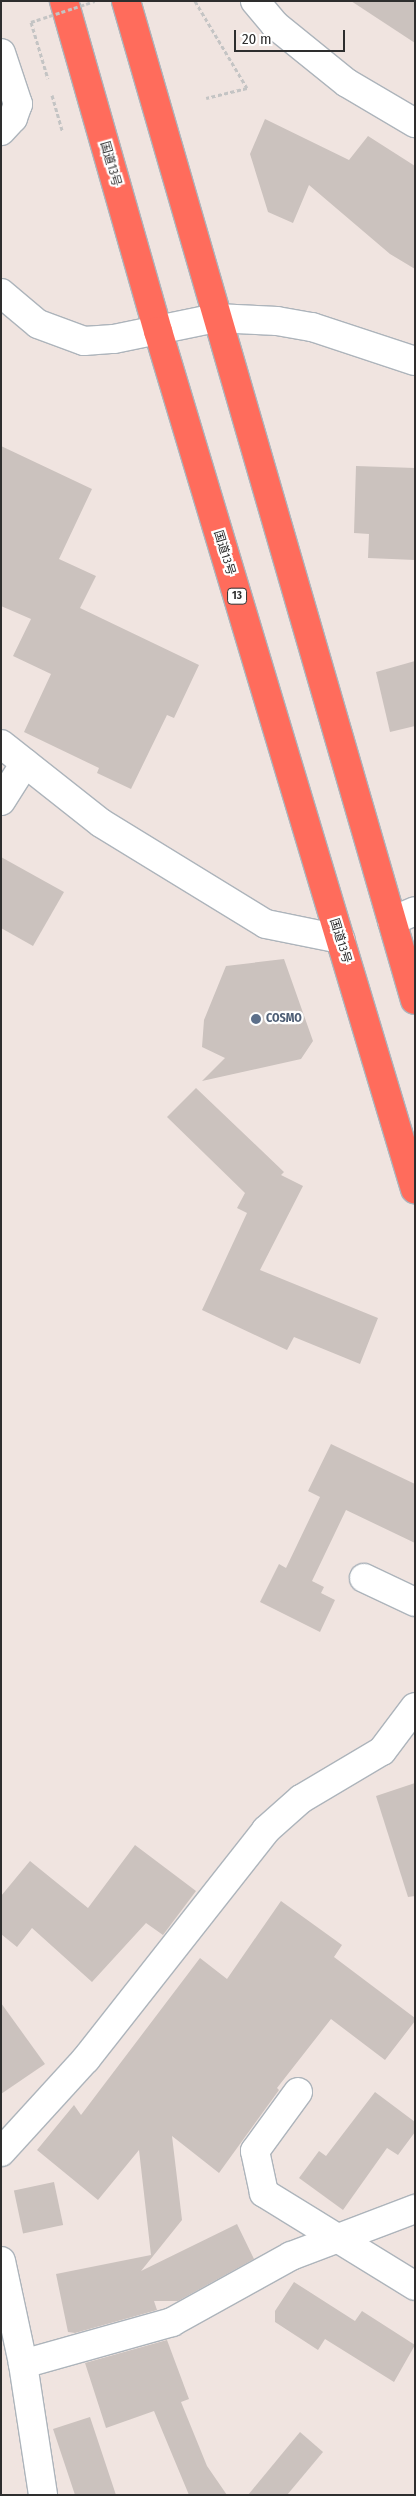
<!DOCTYPE html>
<meta charset="utf-8">
<style>
body{margin:0}
#map{position:relative;width:416px;height:2496px;overflow:hidden;background:#f0e4e0;font-family:"Fira Sans Condensed","Noto Sans JP",sans-serif}
div>[style]{position:absolute}
.building>*{inset:0;background:#cbc2be;transform-origin:0 0}
.path>*{height:3px;margin-top:-1.5px;transform-origin:0;background:repeating-linear-gradient(90deg,#c4c4c4 0 4px,transparent 0 6.5px)}
.roads{filter:drop-shadow(1px 0 #adb4bb) drop-shadow(-1px 0 #adb4bb) drop-shadow(0 1px #adb4bb) drop-shadow(0 -1px #adb4bb)}
.minor>*{height:28px;margin:-14px;padding:0 14px;transform-origin:14px;border-radius:14px;background:#fff}
.highway>*{height:28px;margin:-14px;padding:0 14px;transform-origin:14px;border-radius:14px;background:#ff6c5c}
.path-bridge>*{height:3px;margin-top:-1.5px;transform-origin:0;background:repeating-linear-gradient(90deg,#c4c4c4 0 4px,transparent 0 6.5px)}
.dots>*{width:14px;height:14px;translate:-50% -50%;box-sizing:border-box;border:2px solid #fff;border-radius:50%}
span{translate:-50% -50%;white-space:nowrap;text-align:center;line-height:1.15;-webkit-text-stroke:4.5px #fff;paint-order:stroke}
.shield-label span{padding:1px 4px;background:#fff;border:1px solid;border-radius:4px;-webkit-text-stroke-width:0}
.shield-label{font-size:11px;color:#2e2e2e;font-weight:700}
.street-label{font-size:12px;color:#2e2e2e}
.service-label{font-size:12px;color:#4e5e75;font-weight:700}
.left{translate:0 -50%;text-align:left}
.frame{position:absolute;inset:0;border:2px solid #2e2e2e;pointer-events:none}
.scale{position:absolute;left:234px;top:30px;width:111px;height:22px;box-sizing:border-box;border:2px solid #2e2e2e;border-top:0;padding-left:6px;font-size:15px;line-height:18px;white-space:nowrap;color:#2e2e2e;-webkit-text-stroke:4px #fff;paint-order:stroke}
</style>
<div id="map">
<div class="building">
<i style="clip-path:polygon(351px 1px,415px 1px,415px 43px)"></i>
<i style="clip-path:polygon(265px 119px,349px 160px,368px 136px,415px 166px,415px 269px,390px 254px,309px 185px,293px 223px,268px 212px,250px 154px)"></i>
<i style="clip-path:polygon(1px 446px,92px 489px,59px 559px,96px 576px,80px 608px,199px 665px,174px 718px,167px 715px,131px 789px,97px 773px,99px 768px,24px 732px,51px 674px,13px 656px,31px 619px,1px 606px)"></i>
<i style="clip-path:polygon(356px 466px,415px 468px,415px 560px,368px 558px,369px 534px,354px 533px)"></i>
<i style="clip-path:polygon(415px 661px,415px 726px,390px 732px,376px 672px)"></i>
<i style="clip-path:polygon(1px 857px,64px 892px,33px 946px,1px 928px)"></i>
<i style="clip-path:polygon(284px 959px,313px 1041px,301px 1059px,202px 1081px,225px 1058px,202px 1047px,204px 1020px,226px 966px)"></i>
<i style="clip-path:polygon(196px 1088px,284px 1172px,281px 1175px,303px 1186px,260px 1270px,378px 1318px,360px 1364px,294px 1337px,287px 1350px,202px 1310px,247px 1213px,237px 1208px,245px 1193px,167px 1117px)"></i>
<i style="clip-path:polygon(331px 1444px,415px 1484px,415px 1543px,346px 1510px,312px 1581px,324px 1587px,321px 1593px,335px 1600px,320px 1632px,260px 1602px,279px 1564px,286px 1568px,320px 1497px,308px 1491px)"></i>
<i style="clip-path:polygon(415px 1783px,415px 1896px,408px 1897px,376px 1796px)"></i>
<i style="clip-path:polygon(135px 1845px,196px 1891px,163px 1935px,146px 1923px,92px 1982px,32px 1928px,17px 1947px,1px 1934px,1px 1896px,30px 1861px,88px 1908px)"></i>
<i style="clip-path:polygon(281px 1901px,342px 1945px,334px 1957px,415px 2018px,415px 2021px,385px 2060px,331px 2019px,277px 2088px,279px 2090px,219px 2173px,172px 2136px,182px 2220px,141px 2271px,237px 2224px,254px 2259px,178px 2301px,154px 2301px,157px 2310px,75px 2333px,68px 2332px,56px 2274px,151px 2255px,139px 2150px,98px 2200px,37px 2150px,74px 2105px,81px 2115px,200px 1958px,227px 1979px)"></i>
<i style="clip-path:polygon(1px 2003px,45px 2064px,1px 2094px)"></i>
<i style="clip-path:polygon(375px 2092px,415px 2122px,415px 2132px,398px 2155px,387px 2148px,343px 2210px,299px 2178px,319px 2151px,326px 2156px)"></i>
<i style="left:54px;top:2182px;width:44px;height:41px;rotate:78deg"></i>
<i style="clip-path:polygon(294px 2282px,355px 2321px,362px 2311px,415px 2345px,394px 2382px,325px 2339px,318px 2350px,275px 2322px,275px 2311px)"></i>
<i style="clip-path:polygon(167px 2340px,189px 2399px,181px 2402px,207px 2466px,227px 2495px,189px 2495px,154px 2411px,106px 2428px,85px 2363px)"></i>
<i style="clip-path:polygon(90px 2417px,116px 2495px,75px 2495px,53px 2429px)"></i>
<i style="clip-path:polygon(300px 2432px,323px 2452px,287px 2495px,248px 2495px)"></i>
</div>
<div class="path">
<i style="left:195px;top:1px;width:101px;rotate:59.1deg"></i>
<i style="left:247px;top:88px;width:42px;rotate:166.3deg"></i>
<i style="left:31px;top:22px;width:59px;rotate:73.4deg"></i>
<i style="left:52px;top:95px;width:37px;rotate:74deg"></i>
</div>
<div class="roads">
<div class="minor">
<i style="left:255px;top:1px;width:31px;rotate:50deg"></i>
<i style="left:275px;top:25px;width:92px;rotate:38.9deg"></i>
<i style="left:347px;top:83px;width:79px;rotate:30.5deg"></i>
<i style="left:1px;top:53px;width:54px;rotate:71.6deg"></i>
<i style="left:18px;top:104px;width:15px;rotate:110deg"></i>
<i style="left:13px;top:118px;width:18px;rotate:133deg"></i>
<i style="left:1px;top:293px;width:48px;rotate:40deg"></i>
<i style="left:38px;top:324px;width:49px;rotate:20.3deg"></i>
<i style="left:84px;top:341px;width:30px;rotate:-4deg"></i>
<i style="left:114px;top:339px;width:104px;rotate:-11.6deg"></i>
<i style="left:216px;top:318px;width:61px;rotate:2.8deg"></i>
<i style="left:277px;top:321px;width:36px;rotate:10deg"></i>
<i style="left:312px;top:327px;width:108px;rotate:18.3deg"></i>
<i style="left:1px;top:744px;width:127px;rotate:38.3deg"></i>
<i style="left:101px;top:823px;width:193px;rotate:31.5deg"></i>
<i style="left:266px;top:924px;width:76px;rotate:11.5deg"></i>
<i style="left:1px;top:801px;width:45px;rotate:-57.7deg"></i>
<i style="left:392px;top:921px;width:25px;rotate:-23deg"></i>
<i style="left:364px;top:1578px;width:56px;rotate:25.2deg"></i>
<i style="left:298px;top:2092px;width:73px;rotate:126.1deg"></i>
<i style="left:255px;top:2151px;width:43px;rotate:77.9deg"></i>
<i style="left:264px;top:2193px;width:177px;rotate:31.6deg"></i>
<i style="left:1px;top:2152px;width:126px;rotate:-47.6deg"></i>
<i style="left:86px;top:2059px;width:291px;rotate:-51.8deg"></i>
<i style="left:266px;top:1830px;width:47px;rotate:-41.5deg"></i>
<i style="left:301px;top:1799px;width:94px;rotate:-30.7deg"></i>
<i style="left:382px;top:1751px;width:55px;rotate:-53.1deg"></i>
<i style="left:1px;top:2261px;width:105px;rotate:77.9deg"></i>
<i style="left:23px;top:2364px;width:133px;rotate:81.3deg"></i>
<i style="left:23px;top:2364px;width:155px;rotate:-15.7deg"></i>
<i style="left:172px;top:2322px;width:136px;rotate:-29deg"></i>
<i style="left:291px;top:2256px;width:133px;rotate:-20.8deg"></i>
</div>
<div class="highway">
<i style="left:64px;top:1px;width:343px;rotate:74.1deg"></i>
<i style="left:158px;top:331px;width:896px;rotate:73.33deg"></i>
<i style="left:126px;top:1px;width:1040px;rotate:73.87deg"></i>
</div>
</div>
<div class="path-bridge">
<i style="left:31px;top:22px;width:67px;rotate:-18.2deg"></i>
</div>
<div class="dots">
<i style="left:256px;top:1019px;background:#5c6f8a"></i>
</div>
<div class="shield-label">
<span style="left:237px;top:596px">13</span>
</div>
<div class="street-label">
<span style="left:110px;top:164px;rotate:74deg">国道13号</span>
<span style="left:224px;top:553px;rotate:73deg">国道13号</span>
<span style="left:340px;top:941px;rotate:73deg">国道13号</span>
</div>
<div class="service-label">
<span class="left" style="left:266px;top:1019px">COSMO</span>
</div>
<div class="frame"></div>
<div class="scale">20 m</div>
</div>
